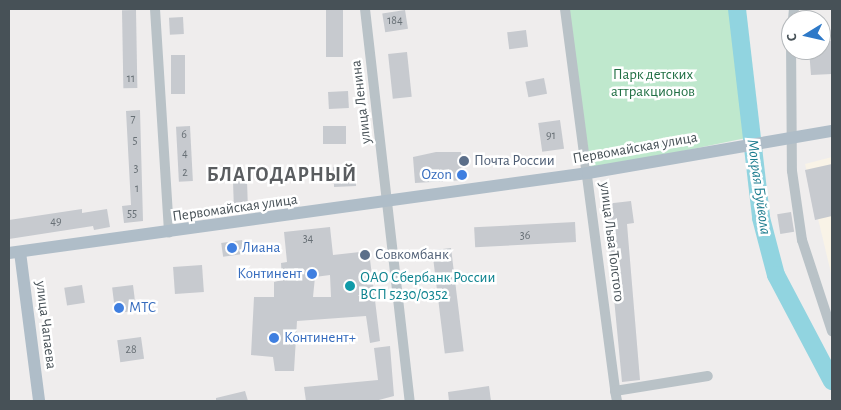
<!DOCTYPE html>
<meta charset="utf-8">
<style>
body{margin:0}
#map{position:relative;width:841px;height:410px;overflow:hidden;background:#efeded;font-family:"Alegreya Sans",sans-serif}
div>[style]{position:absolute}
.commercial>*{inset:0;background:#f9f3e7}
.green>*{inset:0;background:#bfe8cd}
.river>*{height:18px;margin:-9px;padding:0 9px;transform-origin:9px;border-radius:9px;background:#91d4e0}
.building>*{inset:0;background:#c7cacf;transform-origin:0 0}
.minor>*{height:10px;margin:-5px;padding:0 5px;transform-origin:5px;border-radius:5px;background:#b9c2c7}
.major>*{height:12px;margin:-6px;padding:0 6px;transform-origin:6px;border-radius:6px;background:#afbdc8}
.dots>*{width:14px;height:14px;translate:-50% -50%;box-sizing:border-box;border:2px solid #fff;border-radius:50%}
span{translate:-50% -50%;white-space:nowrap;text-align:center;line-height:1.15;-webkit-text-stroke:5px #fff;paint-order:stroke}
.number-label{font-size:12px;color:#676f75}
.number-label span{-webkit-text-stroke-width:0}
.park-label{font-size:15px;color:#216f44}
.street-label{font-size:15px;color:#475157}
.service-label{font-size:15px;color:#4e5e75}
.left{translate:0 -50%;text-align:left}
.shop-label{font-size:15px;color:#366cbe}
.right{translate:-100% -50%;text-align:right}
.culture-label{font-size:15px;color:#0d838f}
.water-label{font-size:16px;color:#1c7c8e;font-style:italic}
.district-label{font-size:20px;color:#5a5d60;font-weight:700;letter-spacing:1px}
.frame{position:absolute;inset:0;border:10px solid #475157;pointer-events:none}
.north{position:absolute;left:781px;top:10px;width:50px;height:50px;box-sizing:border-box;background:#fff;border:1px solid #b5b9bc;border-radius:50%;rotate:261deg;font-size:14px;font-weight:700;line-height:20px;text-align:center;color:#475157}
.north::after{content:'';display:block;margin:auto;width:18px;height:22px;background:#2e79c8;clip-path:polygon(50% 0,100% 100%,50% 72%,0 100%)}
</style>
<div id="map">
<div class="commercial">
<i style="clip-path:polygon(832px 157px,832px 273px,831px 273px,805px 164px)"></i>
</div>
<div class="green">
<i style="clip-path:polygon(568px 9px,731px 9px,746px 138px,591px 170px)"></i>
</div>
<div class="river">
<i style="left:737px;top:9px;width:210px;rotate:83.4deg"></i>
<i style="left:761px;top:218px;width:59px;rotate:75.3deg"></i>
<i style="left:776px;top:275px;width:120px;rotate:62.2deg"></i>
</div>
<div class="building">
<i style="left:326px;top:9px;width:17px;height:48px"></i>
<i style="left:136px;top:10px;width:78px;height:14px;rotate:89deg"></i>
<i style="left:405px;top:10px;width:19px;height:23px;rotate:81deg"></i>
<i style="left:183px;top:17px;width:17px;height:14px;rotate:87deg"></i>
<i style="left:526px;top:30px;width:17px;height:19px;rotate:83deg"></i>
<i style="clip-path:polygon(832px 41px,832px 74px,811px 75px,809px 50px,821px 50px,821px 42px)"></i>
<i style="left:407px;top:52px;width:45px;height:19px;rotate:84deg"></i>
<i style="left:171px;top:55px;width:14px;height:39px"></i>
<i style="left:544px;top:78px;width:16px;height:19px;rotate:79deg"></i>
<i style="left:348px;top:91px;width:17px;height:20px;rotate:87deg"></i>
<i style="clip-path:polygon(140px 110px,143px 221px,124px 223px,122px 206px,131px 205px,126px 111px)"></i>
<i style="left:560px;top:120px;width:29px;height:22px;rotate:82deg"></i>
<i style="left:190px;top:126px;width:55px;height:14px;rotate:87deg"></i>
<i style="left:323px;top:126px;width:23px;height:18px"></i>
<i style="clip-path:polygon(436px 152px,461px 152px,464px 180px,415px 183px,413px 157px)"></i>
<i style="clip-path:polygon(832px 164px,832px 216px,815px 220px,805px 170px)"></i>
<i style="left:355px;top:166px;width:20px;height:22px;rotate:87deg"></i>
<i style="left:247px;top:181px;width:24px;height:14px;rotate:88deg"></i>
<i style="clip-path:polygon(631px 201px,634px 223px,627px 224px,640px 380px,622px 382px,605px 204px)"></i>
<i style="clip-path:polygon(82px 209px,82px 213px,107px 209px,110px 227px,94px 230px,93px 226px,9px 239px,9px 220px)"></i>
<i style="left:791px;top:212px;width:20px;height:14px;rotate:81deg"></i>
<i style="left:575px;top:222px;width:20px;height:101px;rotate:87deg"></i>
<i style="clip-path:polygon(evenodd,330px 227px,333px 255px,369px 251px,380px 341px,370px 343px,366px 316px,297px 321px,294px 371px,275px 371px,273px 357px,251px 355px,254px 297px,274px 297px,274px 282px,282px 280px,281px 263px,287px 262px,284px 232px,330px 227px,330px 275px,331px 297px,313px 297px,315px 277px,330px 275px)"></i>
<i style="left:242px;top:240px;width:14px;height:21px;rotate:82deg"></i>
<i style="left:451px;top:248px;width:104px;height:19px;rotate:83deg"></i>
<i style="left:202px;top:265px;width:27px;height:29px;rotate:86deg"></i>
<i style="left:82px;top:285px;width:18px;height:18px;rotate:81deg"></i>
<i style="left:133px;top:285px;width:26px;height:21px;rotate:83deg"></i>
<i style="left:141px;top:337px;width:22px;height:24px;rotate:82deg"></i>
<i style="clip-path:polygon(390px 346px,394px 396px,375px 401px,306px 401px,304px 387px,378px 380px,374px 348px)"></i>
<i style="clip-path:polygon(489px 386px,491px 401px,449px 401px,448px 392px)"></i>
<i style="clip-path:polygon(245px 391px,248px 401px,216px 401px,216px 398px)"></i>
</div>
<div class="minor">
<i style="left:155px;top:9px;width:224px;rotate:86.4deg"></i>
<i style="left:365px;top:9px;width:395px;rotate:83.5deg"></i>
<i style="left:565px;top:9px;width:385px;rotate:82.5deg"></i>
<i style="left:793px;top:20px;width:11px;rotate:-85deg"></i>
<i style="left:791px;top:39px;width:132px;rotate:89.6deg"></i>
<i style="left:792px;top:171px;width:70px;rotate:81.8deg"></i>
<i style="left:802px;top:240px;width:96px;rotate:71.8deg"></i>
<i style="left:617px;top:401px;width:10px;rotate:-101deg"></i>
<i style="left:615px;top:391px;width:94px;rotate:-9.2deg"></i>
</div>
<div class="major">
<i style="left:20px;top:252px;width:150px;rotate:82.7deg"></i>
<i style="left:9px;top:253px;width:585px;rotate:-7.87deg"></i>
<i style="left:588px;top:173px;width:246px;rotate:-9.8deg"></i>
</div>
<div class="dots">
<i style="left:464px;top:161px;background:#5c6f8a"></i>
<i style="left:462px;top:175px;background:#3f7fe0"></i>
<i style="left:232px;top:248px;background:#3f7fe0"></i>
<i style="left:365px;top:255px;background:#5c6f8a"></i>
<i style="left:312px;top:274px;background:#3f7fe0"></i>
<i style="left:350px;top:286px;background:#0f9aa8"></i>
<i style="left:119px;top:308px;background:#3f7fe0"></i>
<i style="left:274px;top:338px;background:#3f7fe0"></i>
</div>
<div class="number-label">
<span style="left:395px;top:21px">184</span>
<span style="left:131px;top:79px">11</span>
<span style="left:133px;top:119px">7</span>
<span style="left:184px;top:135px">6</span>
<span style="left:551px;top:136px">91</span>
<span style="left:135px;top:141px">5</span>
<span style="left:185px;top:154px">4</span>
<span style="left:136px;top:169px">3</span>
<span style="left:185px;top:173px">2</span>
<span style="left:137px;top:189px">1</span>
<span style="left:132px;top:214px">55</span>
<span style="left:56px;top:222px">49</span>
<span style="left:525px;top:236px">36</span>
<span style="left:308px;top:239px">34</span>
<span style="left:131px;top:350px">28</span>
</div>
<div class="park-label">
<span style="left:653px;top:83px">Парк детских<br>аттракционов</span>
</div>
<div class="street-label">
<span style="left:361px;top:102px;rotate:-97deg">улица Ленина</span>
<span style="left:635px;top:148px;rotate:-10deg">Первомайская улица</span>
<span style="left:235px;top:208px;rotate:-8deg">Первомайская улица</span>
<span style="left:612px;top:242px;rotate:83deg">улица Льва Толстого</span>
<span style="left:46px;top:325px;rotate:83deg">улица Чапаева</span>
</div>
<div class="service-label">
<span class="left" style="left:474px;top:161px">Почта России</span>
<span class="left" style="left:375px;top:255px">Совкомбанк</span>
</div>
<div class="shop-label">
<span class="right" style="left:452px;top:175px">Ozon</span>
<span class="left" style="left:242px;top:248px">Лиана</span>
<span class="right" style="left:302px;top:274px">Континент</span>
<span class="left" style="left:129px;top:308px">МТС</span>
<span class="left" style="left:284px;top:338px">Континент+</span>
</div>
<div class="culture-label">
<span class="left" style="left:360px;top:286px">ОАО Сбербанк России<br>ВСП 5230/0352</span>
</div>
<div class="water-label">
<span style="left:759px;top:187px;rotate:82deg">Мокрая Буйвола</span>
</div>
<div class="district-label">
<span style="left:282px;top:175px">БЛАГОДАРНЫЙ</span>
</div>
<div class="frame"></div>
<div class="north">С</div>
</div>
